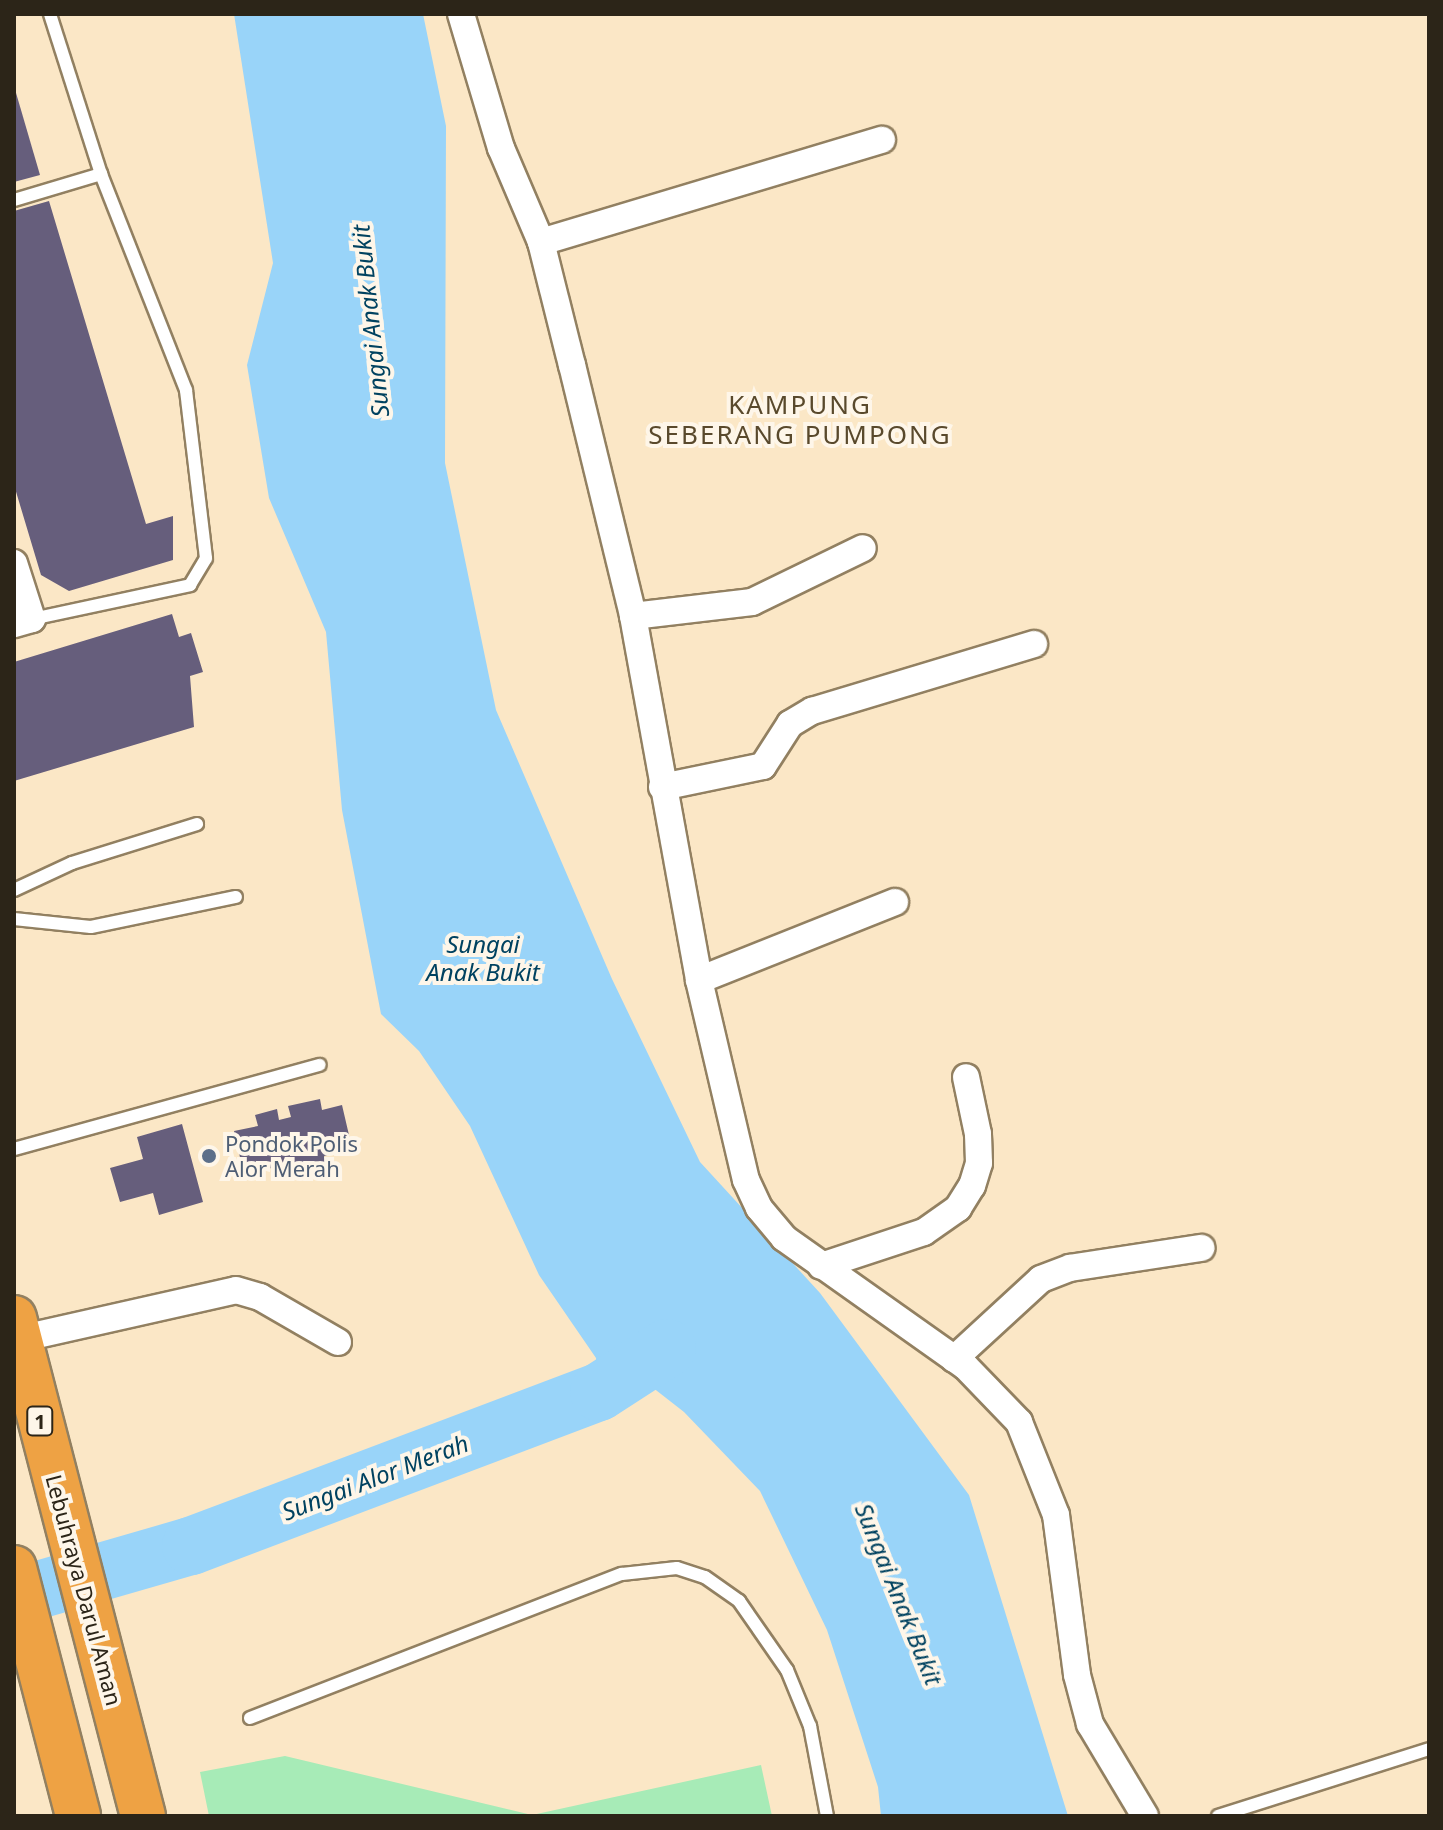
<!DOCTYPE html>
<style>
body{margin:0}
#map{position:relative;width:1443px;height:1830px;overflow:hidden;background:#fbe7c6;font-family:"Noto Sans",sans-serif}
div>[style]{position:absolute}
.green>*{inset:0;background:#a7ebb7}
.water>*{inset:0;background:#99d4f9}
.river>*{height:58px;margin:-29px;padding:0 29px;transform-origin:29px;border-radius:29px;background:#99d4f9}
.building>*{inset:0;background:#665e7c}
.roads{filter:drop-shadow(2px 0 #928061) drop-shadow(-2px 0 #928061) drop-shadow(0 2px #928061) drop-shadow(0 -2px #928061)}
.lane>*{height:12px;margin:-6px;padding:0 6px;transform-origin:6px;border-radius:6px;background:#fff}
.street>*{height:26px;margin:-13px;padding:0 13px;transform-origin:13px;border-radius:13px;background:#fff}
.highway>*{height:44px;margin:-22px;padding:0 22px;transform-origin:22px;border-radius:22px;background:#eea244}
.dots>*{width:22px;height:22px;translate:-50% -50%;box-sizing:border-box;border:4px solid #fef6e9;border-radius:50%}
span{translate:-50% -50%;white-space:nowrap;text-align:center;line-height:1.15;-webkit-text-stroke:8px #fef6e9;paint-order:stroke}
.shield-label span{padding:2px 6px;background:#fef6e9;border:2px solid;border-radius:6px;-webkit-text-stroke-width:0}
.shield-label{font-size:20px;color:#2c2518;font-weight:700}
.service-label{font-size:22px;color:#4e5e75}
.left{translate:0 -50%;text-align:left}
.street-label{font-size:22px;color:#2c2518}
.water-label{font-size:24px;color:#004260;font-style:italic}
.quarter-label{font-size:26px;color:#59492c;letter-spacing:2px}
.frame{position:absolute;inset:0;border:16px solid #2c2518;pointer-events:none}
</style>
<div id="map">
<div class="green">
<i style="clip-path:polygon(285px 1756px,532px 1815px,761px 1765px,772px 1816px,209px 1816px,200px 1772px)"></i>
</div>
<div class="water">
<i style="clip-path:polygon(234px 14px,423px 14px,446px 126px,445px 463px,496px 710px,612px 979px,700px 1162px,820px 1293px,969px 1495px,1068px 1816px,881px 1816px,878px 1787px,827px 1630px,760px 1491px,684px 1412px,652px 1387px,599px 1392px,596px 1358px,539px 1275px,470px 1126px,419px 1051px,381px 1014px,342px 810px,326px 632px,269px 498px,247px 365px,273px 263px)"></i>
</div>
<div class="river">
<i style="left:14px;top:1597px;width:184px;rotate:-16.1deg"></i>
<i style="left:191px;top:1546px;width:436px;rotate:-20.7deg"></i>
<i style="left:599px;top:1392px;width:81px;rotate:-32.9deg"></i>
</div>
<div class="building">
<i style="clip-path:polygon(14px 86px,40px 175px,14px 182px)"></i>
<i style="clip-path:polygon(49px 201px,146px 524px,173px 516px,173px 560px,69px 591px,41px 575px,14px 485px,14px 211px)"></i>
<i style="clip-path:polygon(172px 614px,179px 637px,191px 633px,203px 672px,190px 676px,194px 727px,14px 781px,14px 662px)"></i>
<i style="clip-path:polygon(320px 1099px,322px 1110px,342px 1105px,352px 1148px,324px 1156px,327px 1167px,287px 1177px,283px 1165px,244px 1175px,234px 1131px,258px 1126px,255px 1115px,277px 1109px,279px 1120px,291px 1117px,288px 1106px)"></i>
<i style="clip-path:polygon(182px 1124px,203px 1202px,159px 1215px,153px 1193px,120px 1202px,110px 1168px,143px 1159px,137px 1137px)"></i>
</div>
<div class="roads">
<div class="lane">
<i style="left:14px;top:200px;width:91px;rotate:-16.6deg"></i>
<i style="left:32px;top:619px;width:162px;rotate:-12.1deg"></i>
<i style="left:190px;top:585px;width:31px;rotate:-59deg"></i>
<i style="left:206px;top:558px;width:169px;rotate:-96.8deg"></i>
<i style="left:186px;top:390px;width:232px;rotate:-111.5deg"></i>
<i style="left:101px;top:174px;width:168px;rotate:-107.7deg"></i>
<i style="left:14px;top:890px;width:64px;rotate:-25deg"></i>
<i style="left:72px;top:863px;width:131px;rotate:-17.3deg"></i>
<i style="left:14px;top:919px;width:77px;rotate:5.9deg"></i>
<i style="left:91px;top:927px;width:148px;rotate:-11.7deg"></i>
<i style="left:14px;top:1149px;width:317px;rotate:-15.4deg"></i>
<i style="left:250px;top:1718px;width:399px;rotate:-21.2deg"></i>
<i style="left:622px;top:1574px;width:55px;rotate:-6.2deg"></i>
<i style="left:677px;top:1568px;width:29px;rotate:18deg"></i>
<i style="left:705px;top:1577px;width:42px;rotate:35.2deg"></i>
<i style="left:739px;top:1601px;width:84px;rotate:55.2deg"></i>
<i style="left:787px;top:1670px;width:61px;rotate:67.7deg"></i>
<i style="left:810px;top:1726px;width:92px;rotate:79.3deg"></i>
<i style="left:1218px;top:1816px;width:221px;rotate:-17.6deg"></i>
</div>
<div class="street">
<i style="left:461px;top:14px;width:140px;rotate:73.4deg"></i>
<i style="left:501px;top:148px;width:102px;rotate:66.9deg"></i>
<i style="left:541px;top:242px;width:127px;rotate:75.9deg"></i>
<i style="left:572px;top:365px;width:258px;rotate:76.3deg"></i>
<i style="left:633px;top:616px;width:370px;rotate:79.7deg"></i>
<i style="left:699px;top:980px;width:205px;rotate:76.8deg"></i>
<i style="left:746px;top:1180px;width:31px;rotate:65deg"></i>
<i style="left:759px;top:1208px;width:39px;rotate:50deg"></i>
<i style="left:784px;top:1238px;width:222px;rotate:35.3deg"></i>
<i style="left:965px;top:1366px;width:78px;rotate:46deg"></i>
<i style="left:1019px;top:1422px;width:100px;rotate:68.3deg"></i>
<i style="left:1056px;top:1515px;width:161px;rotate:82.5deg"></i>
<i style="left:1077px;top:1675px;width:51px;rotate:75.1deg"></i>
<i style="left:1090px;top:1724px;width:107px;rotate:59.1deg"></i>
<i style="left:541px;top:242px;width:356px;rotate:-16.7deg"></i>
<i style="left:14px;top:563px;width:59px;rotate:72.2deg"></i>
<i style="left:32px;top:619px;width:19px;rotate:164deg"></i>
<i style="left:633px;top:616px;width:120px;rotate:-6.7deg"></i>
<i style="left:752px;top:602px;width:123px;rotate:-25.9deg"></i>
<i style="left:662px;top:787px;width:103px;rotate:-11.7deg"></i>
<i style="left:763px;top:766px;width:50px;rotate:-57.3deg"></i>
<i style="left:790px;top:724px;width:26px;rotate:-31deg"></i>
<i style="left:812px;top:711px;width:232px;rotate:-16.8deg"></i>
<i style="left:699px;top:980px;width:211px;rotate:-21.7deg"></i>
<i style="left:821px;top:1266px;width:108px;rotate:-18.3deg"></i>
<i style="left:924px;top:1232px;width:42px;rotate:-35.2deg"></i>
<i style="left:958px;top:1208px;width:26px;rotate:-58deg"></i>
<i style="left:972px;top:1186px;width:24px;rotate:-73deg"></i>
<i style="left:979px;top:1163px;width:29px;rotate:-92deg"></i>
<i style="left:978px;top:1134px;width:58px;rotate:-101.9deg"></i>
<i style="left:19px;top:1339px;width:222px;rotate:-12.7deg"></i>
<i style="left:236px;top:1290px;width:25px;rotate:16deg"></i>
<i style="left:260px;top:1297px;width:90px;rotate:30deg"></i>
<i style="left:954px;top:1359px;width:118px;rotate:-42.6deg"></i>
<i style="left:1041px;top:1279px;width:31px;rotate:-21deg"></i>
<i style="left:1070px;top:1268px;width:133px;rotate:-8.7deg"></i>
</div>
<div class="highway">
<i style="left:14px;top:1318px;width:514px;rotate:75.48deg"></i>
<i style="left:14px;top:1568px;width:256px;rotate:75.5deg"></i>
</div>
</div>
<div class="dots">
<i style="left:209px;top:1156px;background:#5c6f8a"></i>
</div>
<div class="shield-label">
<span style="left:40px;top:1421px">1</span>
</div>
<div class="service-label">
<span class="left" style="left:225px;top:1156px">Pondok Polis<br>Alor Merah</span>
</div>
<div class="street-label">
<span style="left:84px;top:1590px;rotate:75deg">Lebuhraya Darul Aman</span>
</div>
<div class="water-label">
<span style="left:370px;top:321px;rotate:-96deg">Sungai Anak Bukit</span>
<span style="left:483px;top:958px">Sungai<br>Anak Bukit</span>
<span style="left:375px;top:1477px;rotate:-21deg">Sungai Alor Merah</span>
<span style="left:899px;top:1594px;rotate:68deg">Sungai Anak Bukit</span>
</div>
<div class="quarter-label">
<span style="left:800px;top:420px">KAMPUNG<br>SEBERANG PUMPONG</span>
</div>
<div class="frame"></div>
</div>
